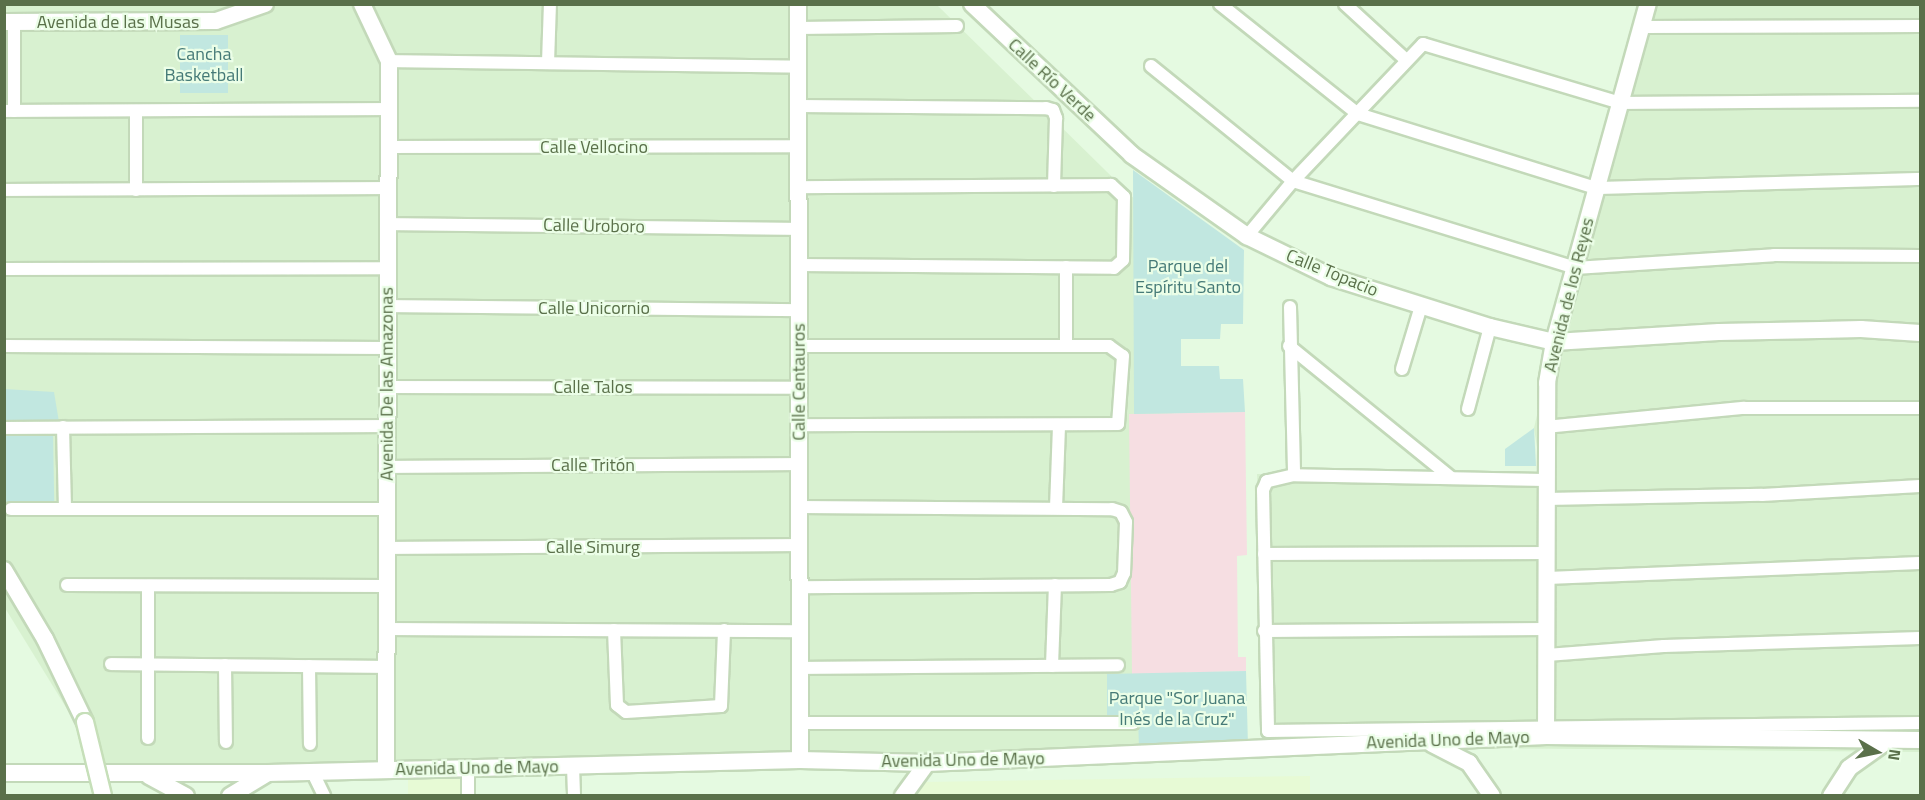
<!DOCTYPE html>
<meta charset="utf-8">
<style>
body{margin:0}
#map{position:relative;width:1925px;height:800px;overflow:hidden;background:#e5fae1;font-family:"Titillium Web",sans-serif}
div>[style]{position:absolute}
.residential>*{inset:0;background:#d8f1d0}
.commercial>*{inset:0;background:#e7fad5;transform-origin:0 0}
.education>*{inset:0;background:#f6dee2}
.green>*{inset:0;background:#c1e7e0;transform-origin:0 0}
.roads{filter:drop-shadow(2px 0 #c3d9b9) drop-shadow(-2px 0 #c3d9b9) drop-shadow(0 2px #c3d9b9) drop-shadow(0 -2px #c3d9b9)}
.street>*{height:12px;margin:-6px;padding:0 6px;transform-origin:6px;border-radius:6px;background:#fff}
.secondary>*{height:16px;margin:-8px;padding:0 8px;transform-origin:8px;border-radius:8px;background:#fff}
.bridges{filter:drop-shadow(2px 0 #c6dfb9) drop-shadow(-2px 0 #c6dfb9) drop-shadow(0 2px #c6dfb9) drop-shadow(0 -2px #c6dfb9)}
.secondary-bridge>*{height:16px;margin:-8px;padding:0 8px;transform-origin:8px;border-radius:8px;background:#fff}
span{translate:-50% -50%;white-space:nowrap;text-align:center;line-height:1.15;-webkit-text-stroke:4.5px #ebfee7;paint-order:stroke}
.street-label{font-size:18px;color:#5a704a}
.park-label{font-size:18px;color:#457a77}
.frame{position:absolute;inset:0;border:6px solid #5a704a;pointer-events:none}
.north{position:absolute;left:1847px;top:722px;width:60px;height:60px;-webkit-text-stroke:4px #ebfee7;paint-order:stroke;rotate:99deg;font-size:16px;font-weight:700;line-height:24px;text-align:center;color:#5a704a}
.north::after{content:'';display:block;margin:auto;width:21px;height:27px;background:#5a704a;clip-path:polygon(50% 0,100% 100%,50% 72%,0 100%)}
</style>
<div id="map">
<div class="residential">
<i style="clip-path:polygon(5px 5px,937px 5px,1163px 227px,1190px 753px,102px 766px,5px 608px)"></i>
<i style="clip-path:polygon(1651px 5px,1920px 5px,1920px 752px,1258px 746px,1268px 732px,1257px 474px,1541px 473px,1534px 428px,1554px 342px)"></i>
</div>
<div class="commercial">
<i style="left:460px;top:776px;width:19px;height:52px;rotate:90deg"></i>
<i style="clip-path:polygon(1310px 776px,1310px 795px,912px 796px,923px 782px)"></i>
</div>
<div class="education">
<i style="clip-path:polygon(1245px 412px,1247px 555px,1237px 556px,1238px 657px,1246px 657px,1246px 671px,1132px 674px,1129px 414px)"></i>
</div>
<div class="green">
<i style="left:228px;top:35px;width:58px;height:48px;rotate:90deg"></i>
<i style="clip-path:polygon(1133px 170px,1244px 250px,1243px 324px,1221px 324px,1220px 339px,1181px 339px,1181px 366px,1219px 366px,1220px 379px,1243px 379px,1245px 412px,1134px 414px)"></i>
<i style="clip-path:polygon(4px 389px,54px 392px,59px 422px,5px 422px)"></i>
<i style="clip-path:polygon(1534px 428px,1536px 466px,1505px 466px,1505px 449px)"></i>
<i style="left:53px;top:432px;width:78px;height:48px;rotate:89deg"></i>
<i style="clip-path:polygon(1246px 671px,1248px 746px,1139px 749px,1138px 715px,1107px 716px,1107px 674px)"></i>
</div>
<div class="roads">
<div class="street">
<i style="left:1220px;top:4px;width:176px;rotate:38.6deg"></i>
<i style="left:1358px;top:114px;width:249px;rotate:17.3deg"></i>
<i style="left:1596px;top:188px;width:324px;rotate:-1.6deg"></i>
<i style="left:1345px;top:4px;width:81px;rotate:42.5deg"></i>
<i style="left:1642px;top:27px;width:278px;rotate:-0.2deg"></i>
<i style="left:798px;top:28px;width:159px;rotate:-0.7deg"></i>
<i style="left:389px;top:61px;width:410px;rotate:0.8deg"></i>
<i style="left:548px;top:63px;width:59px;rotate:-88.1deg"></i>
<i style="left:1151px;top:66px;width:183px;rotate:39deg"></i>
<i style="left:1293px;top:181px;width:295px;rotate:17.1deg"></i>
<i style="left:1575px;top:268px;width:199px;rotate:-3.7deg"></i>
<i style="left:1774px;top:255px;width:146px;rotate:0.4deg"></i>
<i style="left:799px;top:106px;width:247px;rotate:0.5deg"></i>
<i style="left:1046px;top:108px;width:7px;rotate:16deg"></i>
<i style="left:1053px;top:110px;width:9px;rotate:69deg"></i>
<i style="left:1056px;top:118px;width:68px;rotate:91.7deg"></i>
<i style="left:4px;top:111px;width:385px;rotate:-0.3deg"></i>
<i style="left:14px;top:111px;width:89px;rotate:-90deg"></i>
<i style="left:389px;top:147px;width:410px;rotate:-0.1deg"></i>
<i style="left:4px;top:190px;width:384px;rotate:-0.3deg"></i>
<i style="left:136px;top:190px;width:79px;rotate:-90deg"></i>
<i style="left:388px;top:224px;width:411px;rotate:0.7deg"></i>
<i style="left:1247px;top:236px;width:72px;rotate:-50.1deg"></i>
<i style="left:1293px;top:181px;width:189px;rotate:-46.5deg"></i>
<i style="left:1423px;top:44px;width:207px;rotate:16.6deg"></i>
<i style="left:1621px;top:103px;width:299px;rotate:-0.4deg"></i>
<i style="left:799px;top:265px;width:315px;rotate:0.5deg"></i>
<i style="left:1114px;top:268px;width:12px;rotate:-42deg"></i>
<i style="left:1123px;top:260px;width:63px;rotate:-89.1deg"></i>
<i style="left:1124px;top:197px;width:18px;rotate:-137deg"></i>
<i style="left:1111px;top:185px;width:312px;rotate:179.6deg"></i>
<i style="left:1066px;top:267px;width:79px;rotate:90deg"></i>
<i style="left:4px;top:269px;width:384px;rotate:-0.1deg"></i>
<i style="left:388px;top:306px;width:411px;rotate:0.6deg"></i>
<i style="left:1290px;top:307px;width:168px;rotate:88.6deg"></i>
<i style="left:4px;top:346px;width:383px;rotate:0.3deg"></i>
<i style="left:799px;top:346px;width:310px"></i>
<i style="left:1109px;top:346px;width:17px;rotate:36deg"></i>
<i style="left:1123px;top:356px;width:68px;rotate:94.2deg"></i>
<i style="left:1118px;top:424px;width:319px;rotate:179.8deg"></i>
<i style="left:1289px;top:346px;width:208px;rotate:39.1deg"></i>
<i style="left:1402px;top:369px;width:66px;rotate:-73.2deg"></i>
<i style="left:387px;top:387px;width:412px;rotate:0.1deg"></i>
<i style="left:1468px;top:409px;width:85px;rotate:-75deg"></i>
<i style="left:63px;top:427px;width:81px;rotate:88.6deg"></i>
<i style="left:1545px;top:427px;width:200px;rotate:-5.5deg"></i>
<i style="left:1744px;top:408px;width:176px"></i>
<i style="left:4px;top:428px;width:383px;rotate:-0.3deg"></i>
<i style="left:387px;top:467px;width:412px;rotate:-0.4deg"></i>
<i style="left:1545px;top:480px;width:251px;rotate:-178.9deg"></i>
<i style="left:1294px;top:475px;width:28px;rotate:167deg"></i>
<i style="left:1267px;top:481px;width:10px;rotate:114deg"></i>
<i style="left:1263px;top:490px;width:241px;rotate:88.8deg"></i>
<i style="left:1268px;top:731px;width:652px;rotate:-0.7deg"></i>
<i style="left:1546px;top:499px;width:216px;rotate:-1.1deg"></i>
<i style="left:1762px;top:495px;width:158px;rotate:-3.3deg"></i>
<i style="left:799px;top:507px;width:313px;rotate:0.4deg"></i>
<i style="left:1112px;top:509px;width:9px;rotate:18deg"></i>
<i style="left:1121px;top:512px;width:11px;rotate:63deg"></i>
<i style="left:1126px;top:522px;width:51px;rotate:92.2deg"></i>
<i style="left:1124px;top:573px;width:10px;rotate:114deg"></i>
<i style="left:1120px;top:582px;width:9px;rotate:162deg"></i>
<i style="left:1111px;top:585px;width:312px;rotate:179.6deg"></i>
<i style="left:1056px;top:508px;width:82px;rotate:-87.9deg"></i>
<i style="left:11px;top:509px;width:376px"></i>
<i style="left:387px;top:548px;width:412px;rotate:-0.4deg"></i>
<i style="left:1264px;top:554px;width:282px;rotate:-0.2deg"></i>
<i style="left:1547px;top:578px;width:373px;rotate:-2.3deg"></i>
<i style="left:67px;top:585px;width:320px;rotate:0.2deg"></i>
<i style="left:148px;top:586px;width:152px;rotate:90deg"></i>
<i style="left:386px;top:629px;width:413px;rotate:0.3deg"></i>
<i style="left:614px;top:630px;width:75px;rotate:87.7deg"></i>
<i style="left:617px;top:705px;width:11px;rotate:38deg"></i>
<i style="left:626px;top:712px;width:95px;rotate:-3.6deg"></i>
<i style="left:721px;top:706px;width:76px;rotate:-87.7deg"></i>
<i style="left:1264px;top:631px;width:283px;rotate:-0.4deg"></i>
<i style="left:1547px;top:655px;width:117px;rotate:-4.4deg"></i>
<i style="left:1664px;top:646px;width:256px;rotate:-1.8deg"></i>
<i style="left:111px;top:664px;width:275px;rotate:0.6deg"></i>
<i style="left:225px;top:665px;width:77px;rotate:89.3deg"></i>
<i style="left:309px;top:666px;width:78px;rotate:89.3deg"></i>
<i style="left:1052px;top:666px;width:81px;rotate:-87.9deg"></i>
<i style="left:800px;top:668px;width:318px;rotate:-0.5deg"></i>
<i style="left:800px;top:723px;width:333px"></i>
<i style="left:573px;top:766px;width:30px;rotate:88deg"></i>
<i style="left:312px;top:771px;width:28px;rotate:64deg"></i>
<i style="left:468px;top:796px;width:28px;rotate:-90deg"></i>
</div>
<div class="secondary">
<i style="left:362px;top:4px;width:63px;rotate:64.7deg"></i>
<i style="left:389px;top:61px;width:709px;rotate:90.24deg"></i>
<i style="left:798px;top:4px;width:756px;rotate:89.85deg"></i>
<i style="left:972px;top:4px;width:220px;rotate:43.3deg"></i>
<i style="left:1132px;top:155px;width:141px;rotate:35.2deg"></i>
<i style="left:1247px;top:236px;width:93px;rotate:26deg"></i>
<i style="left:1331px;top:277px;width:167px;rotate:17.5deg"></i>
<i style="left:1490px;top:327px;width:66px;rotate:13.2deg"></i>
<i style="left:1554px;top:342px;width:165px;rotate:-3.5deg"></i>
<i style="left:1719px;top:332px;width:142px;rotate:-1.2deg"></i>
<i style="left:1861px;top:329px;width:59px;rotate:3.9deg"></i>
<i style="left:4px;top:22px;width:212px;rotate:-0.3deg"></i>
<i style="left:216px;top:21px;width:52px;rotate:-19.1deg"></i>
<i style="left:4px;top:570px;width:80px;rotate:59.3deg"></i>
<i style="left:45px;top:639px;width:92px;rotate:64.3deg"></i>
<i style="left:1546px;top:736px;width:353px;rotate:-89.8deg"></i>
<i style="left:1547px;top:383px;width:42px;rotate:-80.3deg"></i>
<i style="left:1554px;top:342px;width:351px;rotate:-74.5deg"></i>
<i style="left:1432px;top:744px;width:42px;rotate:27.2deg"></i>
<i style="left:1469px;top:763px;width:40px;rotate:55.1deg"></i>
<i style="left:4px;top:773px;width:264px"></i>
<i style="left:268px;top:773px;width:532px;rotate:-1.4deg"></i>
<i style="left:800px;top:760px;width:127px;rotate:1.4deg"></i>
<i style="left:927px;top:763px;width:620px;rotate:-2.5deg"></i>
<i style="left:1546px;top:736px;width:374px;rotate:0.6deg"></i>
<i style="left:149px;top:776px;width:42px;rotate:28.4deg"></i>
<i style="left:230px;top:796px;width:44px;rotate:-31.2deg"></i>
<i style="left:903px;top:796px;width:41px;rotate:-54deg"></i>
<i style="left:1831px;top:796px;width:33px;rotate:-57deg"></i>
<i style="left:1849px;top:768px;width:47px;rotate:-35.4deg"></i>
</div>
</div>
<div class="bridges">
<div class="secondary-bridge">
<i style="left:85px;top:722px;width:76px;rotate:76.3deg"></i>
</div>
</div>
<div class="street-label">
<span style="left:118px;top:22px">Avenida de las Musas</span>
<span style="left:1052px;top:80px;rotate:43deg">Calle Río Verde</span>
<span style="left:594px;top:147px">Calle Vellocino</span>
<span style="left:594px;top:226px;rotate:1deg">Calle Uroboro</span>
<span style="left:1332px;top:273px;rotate:22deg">Calle Topacio</span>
<span style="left:1569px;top:295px;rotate:-76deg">Avenida de los Reyes</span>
<span style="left:594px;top:308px">Calle Unicornio</span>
<span style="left:799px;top:382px;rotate:-90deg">Calle Centauros</span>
<span style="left:387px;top:384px;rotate:-90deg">Avenida De las Amazonas</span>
<span style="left:593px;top:387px">Calle Talos</span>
<span style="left:593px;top:465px">Calle Tritón</span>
<span style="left:593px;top:547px">Calle Simurg</span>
<span style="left:1448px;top:740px;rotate:-2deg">Avenida Uno de Mayo</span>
<span style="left:963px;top:760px;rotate:-1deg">Avenida Uno de Mayo</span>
<span style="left:477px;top:768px;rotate:-1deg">Avenida Uno de Mayo</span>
</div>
<div class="park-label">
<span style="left:204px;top:65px">Cancha<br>Basketball</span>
<span style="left:1188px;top:277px">Parque del<br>Espíritu Santo</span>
<span style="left:1177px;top:709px">Parque "Sor Juana<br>Inés de la Cruz"</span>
</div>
<div class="frame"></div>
<div class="north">N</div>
</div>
